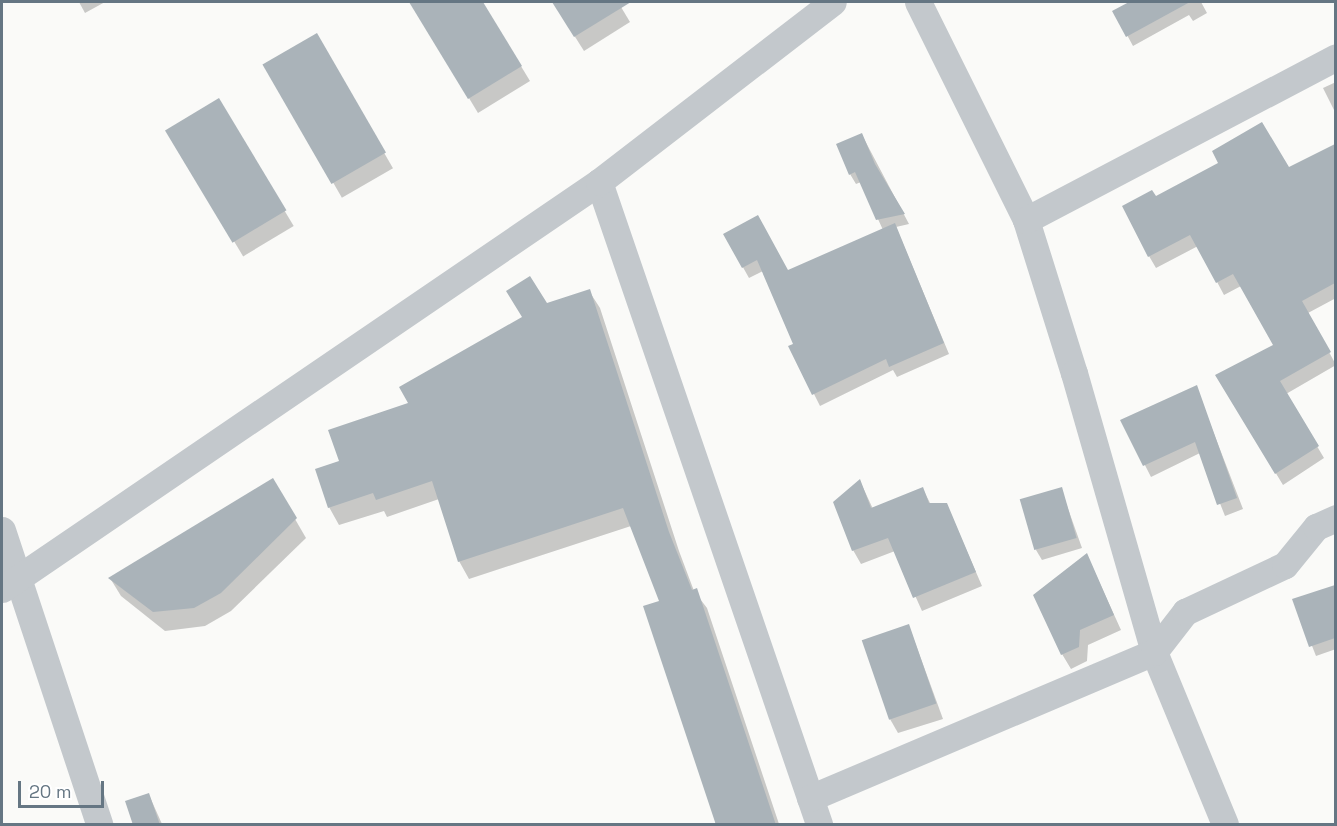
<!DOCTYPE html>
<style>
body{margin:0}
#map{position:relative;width:1337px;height:826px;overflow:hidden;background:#fafaf8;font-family:"Space Grotesk",sans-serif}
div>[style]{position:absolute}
.shadow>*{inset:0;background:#0003;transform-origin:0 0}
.building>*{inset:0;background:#aab3b9;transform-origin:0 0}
.street>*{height:27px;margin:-13.5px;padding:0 13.5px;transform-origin:13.5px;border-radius:13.5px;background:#c3c8cc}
span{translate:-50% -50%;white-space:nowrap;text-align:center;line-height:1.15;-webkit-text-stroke:6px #fff;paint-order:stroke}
.frame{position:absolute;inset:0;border:3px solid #657683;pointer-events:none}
.scale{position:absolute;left:18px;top:781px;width:86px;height:27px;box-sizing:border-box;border:3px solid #657683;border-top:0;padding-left:8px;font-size:18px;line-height:21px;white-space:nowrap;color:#657683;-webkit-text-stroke:4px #fff;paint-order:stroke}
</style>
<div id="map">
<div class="shadow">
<i style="clip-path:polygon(79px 2px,105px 2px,85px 13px)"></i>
<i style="clip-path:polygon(411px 2px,482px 2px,530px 81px,478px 113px)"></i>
<i style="clip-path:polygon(553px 2px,618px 2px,630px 22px,584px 51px)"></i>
<i style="clip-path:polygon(1132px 2px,1201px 2px,1207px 13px,1193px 21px,1189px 15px,1133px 46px,1114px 11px)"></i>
<i style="left:316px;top:35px;width:154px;height:59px;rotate:60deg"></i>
<i style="clip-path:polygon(1336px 82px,1336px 114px,1323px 88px)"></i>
<i style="left:218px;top:100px;width:147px;height:59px;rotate:59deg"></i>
<i style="clip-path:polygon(862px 135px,909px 224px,896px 227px,949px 354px,897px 377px,893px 370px,820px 406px,790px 346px,794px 344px,763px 271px,749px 278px,725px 235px,788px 272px,883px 230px,861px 182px,856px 184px,850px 174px)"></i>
<i style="clip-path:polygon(1332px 148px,1336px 298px,1308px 313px,1336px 365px,1286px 394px,1324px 458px,1283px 485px,1217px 376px,1275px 346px,1241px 286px,1224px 295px,1198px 246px,1156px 268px,1149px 256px,1155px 198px,1288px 169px)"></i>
<i style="clip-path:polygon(589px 291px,600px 308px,679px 551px,694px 591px,707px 608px,779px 824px,716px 824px,661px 602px,631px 526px,469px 579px,459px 561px,439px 499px,387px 517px,384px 511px,339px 525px,329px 507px,341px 462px,411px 404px,546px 304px)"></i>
<i style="clip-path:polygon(1196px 387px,1243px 509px,1225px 516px,1200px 453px,1151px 477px,1122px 420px)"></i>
<i style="clip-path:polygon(273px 481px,306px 538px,231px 611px,205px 626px,165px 631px,121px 596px,110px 578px)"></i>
<i style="clip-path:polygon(860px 481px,873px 509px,923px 489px,931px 505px,947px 505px,982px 586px,922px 611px,895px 551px,861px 564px,853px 550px)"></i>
<i style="clip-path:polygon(1061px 489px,1082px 548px,1042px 560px,1036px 550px)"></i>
<i style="clip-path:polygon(1087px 555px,1121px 630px,1088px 645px,1087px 661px,1071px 669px,1062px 654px)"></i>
<i style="clip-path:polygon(1336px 586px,1336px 649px,1316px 656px,1294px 600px)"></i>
<i style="clip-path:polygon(909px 626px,943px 719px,898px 733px,890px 719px)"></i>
<i style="clip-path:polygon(149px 795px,162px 824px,134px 824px)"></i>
</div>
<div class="building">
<i style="clip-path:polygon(409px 2px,483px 2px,522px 66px,468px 99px)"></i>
<i style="clip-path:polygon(552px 2px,631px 2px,574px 37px)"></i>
<i style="clip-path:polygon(1129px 2px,1190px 2px,1126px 37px,1112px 11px)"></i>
<i style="left:317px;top:33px;width:138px;height:63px;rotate:60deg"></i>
<i style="left:219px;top:98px;width:131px;height:63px;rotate:59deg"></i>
<i style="clip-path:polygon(1262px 122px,1289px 167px,1335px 144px,1335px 283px,1302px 301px,1331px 352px,1280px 381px,1319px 446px,1275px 474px,1215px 375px,1273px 345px,1233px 274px,1216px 283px,1190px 235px,1148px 257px,1122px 206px,1152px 190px,1156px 196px,1218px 163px,1212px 151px)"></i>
<i style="clip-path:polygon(862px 133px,875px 164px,905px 214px,876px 220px,855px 172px,849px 175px,836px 144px)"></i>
<i style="clip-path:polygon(758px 215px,788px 270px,895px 223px,944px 343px,889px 367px,886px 359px,812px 395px,788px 346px,793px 344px,757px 260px,742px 268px,723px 234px)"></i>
<i style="clip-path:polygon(530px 276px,547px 303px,590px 289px,669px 532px,692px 590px,697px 588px,776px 825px,716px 825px,643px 606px,659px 601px,623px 508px,458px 562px,432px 481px,376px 500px,373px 493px,328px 508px,315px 469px,339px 461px,328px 430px,408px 403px,399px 387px,522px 317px,506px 291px)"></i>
<i style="clip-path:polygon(1197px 385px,1237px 498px,1217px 505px,1195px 442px,1143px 466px,1120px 420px)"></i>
<i style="clip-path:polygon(273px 478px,297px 518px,221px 593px,194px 608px,153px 612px,108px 578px)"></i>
<i style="clip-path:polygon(860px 479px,871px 508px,923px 487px,929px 503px,947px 503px,976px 572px,913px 598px,888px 538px,852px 551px,833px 502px)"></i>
<i style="left:1062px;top:487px;width:53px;height:44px;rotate:74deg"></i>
<i style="clip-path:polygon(1087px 553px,1114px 615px,1080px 630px,1079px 647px,1061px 655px,1033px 595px)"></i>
<i style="clip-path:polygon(1335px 585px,1335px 638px,1309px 647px,1292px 599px)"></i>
<i style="left:909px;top:624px;width:84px;height:50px;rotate:71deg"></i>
<i style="clip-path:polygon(149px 793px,160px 825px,133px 825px,125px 801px)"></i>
</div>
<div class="street">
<i style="left:918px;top:2px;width:243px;rotate:63.6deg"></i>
<i style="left:1026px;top:220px;width:160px;rotate:72.6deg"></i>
<i style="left:1074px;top:373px;width:290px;rotate:74deg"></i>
<i style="left:1154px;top:652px;width:186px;rotate:67.6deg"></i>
<i style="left:599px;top:182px;width:679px;rotate:71.08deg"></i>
<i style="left:1026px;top:220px;width:350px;rotate:-27.7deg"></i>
<i style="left:2px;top:530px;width:310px;rotate:71.7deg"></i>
<i style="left:2px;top:589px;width:723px;rotate:-34.28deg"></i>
<i style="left:599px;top:182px;width:295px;rotate:-37.6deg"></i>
<i style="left:810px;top:798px;width:374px;rotate:-23deg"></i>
<i style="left:1154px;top:652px;width:51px;rotate:-52.2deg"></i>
<i style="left:1185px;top:612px;width:110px;rotate:-25.2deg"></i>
<i style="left:1285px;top:565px;width:49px;rotate:-50.8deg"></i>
<i style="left:1316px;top:527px;width:22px;rotate:-24deg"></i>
</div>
<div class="frame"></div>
<div class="scale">20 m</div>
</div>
